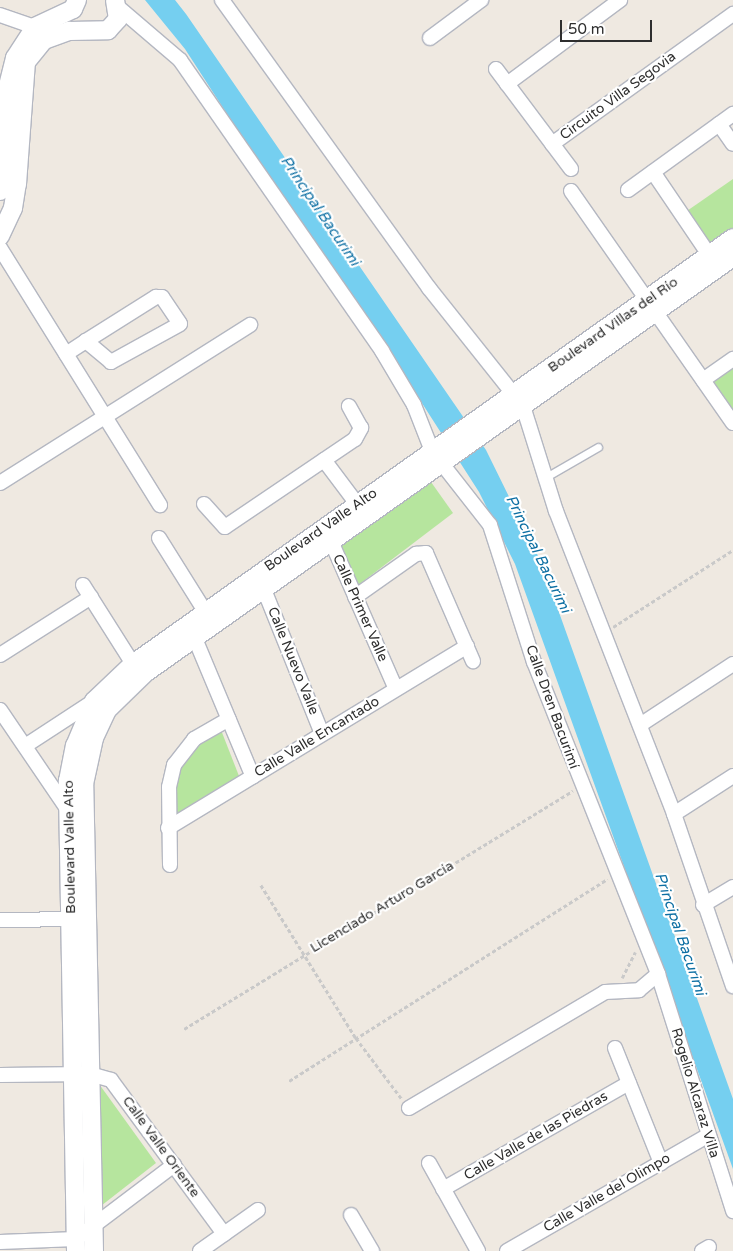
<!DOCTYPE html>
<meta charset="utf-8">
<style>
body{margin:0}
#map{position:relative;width:733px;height:1251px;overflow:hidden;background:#efe9e1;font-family:"Varela Round",sans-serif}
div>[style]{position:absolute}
.green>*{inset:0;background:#b6e59e}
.water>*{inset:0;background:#75cff0}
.path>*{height:2.5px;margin-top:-1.25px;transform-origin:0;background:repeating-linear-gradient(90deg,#c9c9c9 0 4px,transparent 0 6.5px)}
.roads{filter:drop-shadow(1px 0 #b4b7c1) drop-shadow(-1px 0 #b4b7c1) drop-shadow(0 1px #b4b7c1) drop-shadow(0 -1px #b4b7c1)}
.service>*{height:7px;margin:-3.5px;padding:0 3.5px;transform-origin:3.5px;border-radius:3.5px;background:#fff}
.minor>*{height:14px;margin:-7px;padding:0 7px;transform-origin:7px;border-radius:7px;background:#fff}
.tertiary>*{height:18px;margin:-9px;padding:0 9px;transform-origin:9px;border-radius:9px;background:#fff}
span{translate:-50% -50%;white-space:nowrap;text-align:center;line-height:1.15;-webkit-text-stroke:4.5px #fff;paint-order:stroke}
.street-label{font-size:14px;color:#2e2e2e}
.water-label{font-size:15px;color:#0d6fa3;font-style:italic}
.scale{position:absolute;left:560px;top:20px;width:92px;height:22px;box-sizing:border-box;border:2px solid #2e2e2e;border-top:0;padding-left:6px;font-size:15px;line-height:18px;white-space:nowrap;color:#2e2e2e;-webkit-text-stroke:4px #fff;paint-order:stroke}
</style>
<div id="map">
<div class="green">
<i style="clip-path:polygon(733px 179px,733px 230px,709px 247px,684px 213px)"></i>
<i style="clip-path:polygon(733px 367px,733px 417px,709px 384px)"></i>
<i style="clip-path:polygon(431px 482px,453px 513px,357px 586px,340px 545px)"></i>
<i style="clip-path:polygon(221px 730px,239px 776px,172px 817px,172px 788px,181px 765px,197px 746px)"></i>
<i style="clip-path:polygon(94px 1077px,156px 1163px,97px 1209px)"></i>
</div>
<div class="water">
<i style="clip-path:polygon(145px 0,175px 0,186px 14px,486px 450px,541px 562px,733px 1099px,733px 1169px,515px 564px,479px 492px,359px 305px,271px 182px,185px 49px)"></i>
</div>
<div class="path">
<i style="left:613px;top:627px;width:143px;rotate:-32.7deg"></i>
<i style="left:261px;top:885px;width:180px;rotate:58.2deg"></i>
<i style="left:356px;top:1038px;width:76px;rotate:53deg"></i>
<i style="left:622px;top:978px;width:29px;rotate:-63deg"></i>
<i style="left:184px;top:1029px;width:456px;rotate:-31.5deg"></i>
<i style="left:289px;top:1081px;width:377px;rotate:-32.4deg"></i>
</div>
<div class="roads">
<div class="service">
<i style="left:546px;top:477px;width:60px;rotate:-30deg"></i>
</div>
<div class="minor">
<i style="left:222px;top:0;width:355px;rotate:54.3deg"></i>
<i style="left:429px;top:288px;width:151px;rotate:51.5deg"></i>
<i style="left:523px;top:406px;width:110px;rotate:72.6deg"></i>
<i style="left:556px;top:511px;width:325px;rotate:68.7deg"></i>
<i style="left:674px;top:814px;width:182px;rotate:71.1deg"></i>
<i style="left:118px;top:7px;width:82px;rotate:40.5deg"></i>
<i style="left:180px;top:60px;width:354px;rotate:55.2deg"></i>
<i style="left:382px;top:351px;width:63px;rotate:59.3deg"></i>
<i style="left:414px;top:405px;width:49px;rotate:68.6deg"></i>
<i style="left:432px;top:451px;width:94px;rotate:51.9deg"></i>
<i style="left:490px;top:525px;width:144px;rotate:72.2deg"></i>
<i style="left:534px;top:662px;width:336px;rotate:68.3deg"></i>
<i style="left:658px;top:974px;width:249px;rotate:72.4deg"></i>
<i style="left:0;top:15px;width:37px;rotate:19deg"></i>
<i style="left:35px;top:27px;width:10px;rotate:53deg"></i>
<i style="left:430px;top:38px;width:64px;rotate:-36.7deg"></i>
<i style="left:496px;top:69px;width:125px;rotate:53.1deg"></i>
<i style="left:507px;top:84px;width:141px;rotate:-36.6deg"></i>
<i style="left:719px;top:124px;width:24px;rotate:55deg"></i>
<i style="left:552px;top:144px;width:223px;rotate:-35.7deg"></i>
<i style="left:653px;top:172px;width:109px;rotate:55.9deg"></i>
<i style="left:628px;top:190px;width:130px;rotate:-35.9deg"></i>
<i style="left:571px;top:191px;width:283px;rotate:55.1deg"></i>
<i style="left:0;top:248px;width:303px;rotate:58.1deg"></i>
<i style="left:66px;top:354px;width:24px;rotate:-33deg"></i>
<i style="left:86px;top:341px;width:83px;rotate:-32.2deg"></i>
<i style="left:156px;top:297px;width:6px"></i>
<i style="left:162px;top:297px;width:32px;rotate:56deg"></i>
<i style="left:180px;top:324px;width:79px;rotate:151.2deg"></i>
<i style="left:111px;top:362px;width:33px;rotate:-140deg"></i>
<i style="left:703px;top:380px;width:37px;rotate:-35deg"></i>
<i style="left:324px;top:460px;width:55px;rotate:53.1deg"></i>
<i style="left:0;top:483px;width:296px;rotate:-32.3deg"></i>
<i style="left:204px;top:504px;width:31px;rotate:48deg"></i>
<i style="left:225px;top:527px;width:157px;rotate:-34.1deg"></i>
<i style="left:355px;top:439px;width:13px;rotate:-61deg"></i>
<i style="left:361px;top:428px;width:25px;rotate:-119deg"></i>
<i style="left:327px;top:532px;width:171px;rotate:66.3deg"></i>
<i style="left:159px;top:538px;width:89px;rotate:57.9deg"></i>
<i style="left:83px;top:585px;width:93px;rotate:57.7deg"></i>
<i style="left:263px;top:587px;width:158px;rotate:68.1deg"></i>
<i style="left:355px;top:597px;width:75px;rotate:-35.2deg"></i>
<i style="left:416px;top:554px;width:10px;rotate:-6deg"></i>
<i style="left:426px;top:553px;width:118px;rotate:66.5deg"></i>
<i style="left:191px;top:629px;width:160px;rotate:67.3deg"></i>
<i style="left:0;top:655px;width:108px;rotate:-32.5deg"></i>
<i style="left:0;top:710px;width:121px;rotate:55.8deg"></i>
<i style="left:640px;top:725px;width:111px;rotate:-33.3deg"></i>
<i style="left:25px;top:746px;width:82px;rotate:-33.1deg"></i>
<i style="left:674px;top:814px;width:70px;rotate:-32.8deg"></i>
<i style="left:168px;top:828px;width:350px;rotate:-31.3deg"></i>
<i style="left:170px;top:865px;width:78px;rotate:-90.7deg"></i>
<i style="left:169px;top:787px;width:23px;rotate:-77deg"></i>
<i style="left:174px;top:765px;width:33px;rotate:-52deg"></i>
<i style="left:194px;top:739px;width:40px;rotate:-29.7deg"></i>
<i style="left:703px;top:905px;width:35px;rotate:-31deg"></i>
<i style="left:0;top:920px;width:79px;rotate:-0.7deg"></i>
<i style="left:615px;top:1048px;width:124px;rotate:68.2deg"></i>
<i style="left:0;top:1075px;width:90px;rotate:-0.6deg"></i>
<i style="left:90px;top:1074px;width:22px;rotate:16deg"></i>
<i style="left:111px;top:1080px;width:191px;rotate:53.7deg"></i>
<i style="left:409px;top:1108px;width:228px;rotate:-30.6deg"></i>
<i style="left:605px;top:992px;width:34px;rotate:-3deg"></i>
<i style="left:639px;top:990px;width:25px;rotate:-40deg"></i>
<i style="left:429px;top:1163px;width:101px;rotate:60.9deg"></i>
<i style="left:443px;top:1189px;width:214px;rotate:-29.7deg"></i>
<i style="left:351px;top:1215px;width:42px;rotate:59.7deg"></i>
<i style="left:0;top:1242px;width:76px;rotate:-2.3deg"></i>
<i style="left:76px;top:1239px;width:123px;rotate:-37.1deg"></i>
<i style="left:200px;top:1251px;width:71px;rotate:-35.3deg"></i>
<i style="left:507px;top:1251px;width:231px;rotate:-29.9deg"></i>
<i style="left:702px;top:1251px;width:8px;rotate:-30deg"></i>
</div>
<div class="tertiary">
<i style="left:0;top:191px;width:105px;rotate:-85.6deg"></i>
<i style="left:8px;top:86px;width:29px;rotate:-76deg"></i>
<i style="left:15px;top:58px;width:37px;rotate:-57deg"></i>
<i style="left:35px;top:27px;width:42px;rotate:-25.3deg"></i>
<i style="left:73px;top:9px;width:10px;rotate:-66deg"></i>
<i style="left:0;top:236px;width:31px;rotate:-65deg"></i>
<i style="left:13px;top:208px;width:24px;rotate:-81deg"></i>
<i style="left:17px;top:184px;width:122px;rotate:-85.8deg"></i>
<i style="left:26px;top:62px;width:28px;rotate:-51deg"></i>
<i style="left:44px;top:40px;width:27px;rotate:-20deg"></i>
<i style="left:69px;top:31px;width:39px;rotate:-1deg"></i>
<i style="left:108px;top:30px;width:15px;rotate:-48deg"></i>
<i style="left:118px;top:19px;width:19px;rotate:-99deg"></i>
<i style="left:76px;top:1251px;width:470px;rotate:-91deg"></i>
<i style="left:68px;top:781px;width:36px;rotate:-79deg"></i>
<i style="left:75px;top:746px;width:49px;rotate:-67.1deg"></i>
<i style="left:94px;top:701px;width:54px;rotate:-43.5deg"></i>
<i style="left:133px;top:664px;width:736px;rotate:-35.37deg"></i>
<i style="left:94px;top:1251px;width:467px;rotate:-91.2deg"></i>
<i style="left:84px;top:784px;width:47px;rotate:-77.7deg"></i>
<i style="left:94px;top:738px;width:31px;rotate:-65deg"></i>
<i style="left:107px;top:710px;width:53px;rotate:-44.2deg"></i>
<i style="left:145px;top:673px;width:720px;rotate:-35.28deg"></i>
</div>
</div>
<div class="street-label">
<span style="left:618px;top:96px;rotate:-36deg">Circuito Villa Segovia</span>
<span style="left:613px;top:325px;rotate:-35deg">Boulevard Villas del Río</span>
<span style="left:321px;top:530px;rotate:-35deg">Boulevard Valle Alto</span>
<span style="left:360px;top:608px;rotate:66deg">Calle Primer Valle</span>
<span style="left:293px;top:661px;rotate:68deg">Calle Nuevo Valle</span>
<span style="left:552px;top:707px;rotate:70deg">Calle Dren Bacurimí</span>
<span style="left:317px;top:737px;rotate:-31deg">Calle Valle Encantado</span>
<span style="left:70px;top:847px;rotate:-91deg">Boulevard Valle Alto</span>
<span style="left:382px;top:907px;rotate:-31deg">Licenciado Arturo García</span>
<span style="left:695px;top:1093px;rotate:73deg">Rogelio Alcaraz Villa</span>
<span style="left:536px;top:1136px;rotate:-30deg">Calle Valle de las Piedras</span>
<span style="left:161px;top:1147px;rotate:54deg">Calle Valle Oriente</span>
<span style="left:607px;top:1193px;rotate:-30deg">Calle Valle del Olimpo</span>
</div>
<div class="water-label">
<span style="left:320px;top:211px;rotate:56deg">Principal Bacurimi</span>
<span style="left:538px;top:554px;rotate:64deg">Principal Bacurimi</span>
<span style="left:680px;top:934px;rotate:71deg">Principal Bacurimi</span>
</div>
<div class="scale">50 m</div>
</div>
